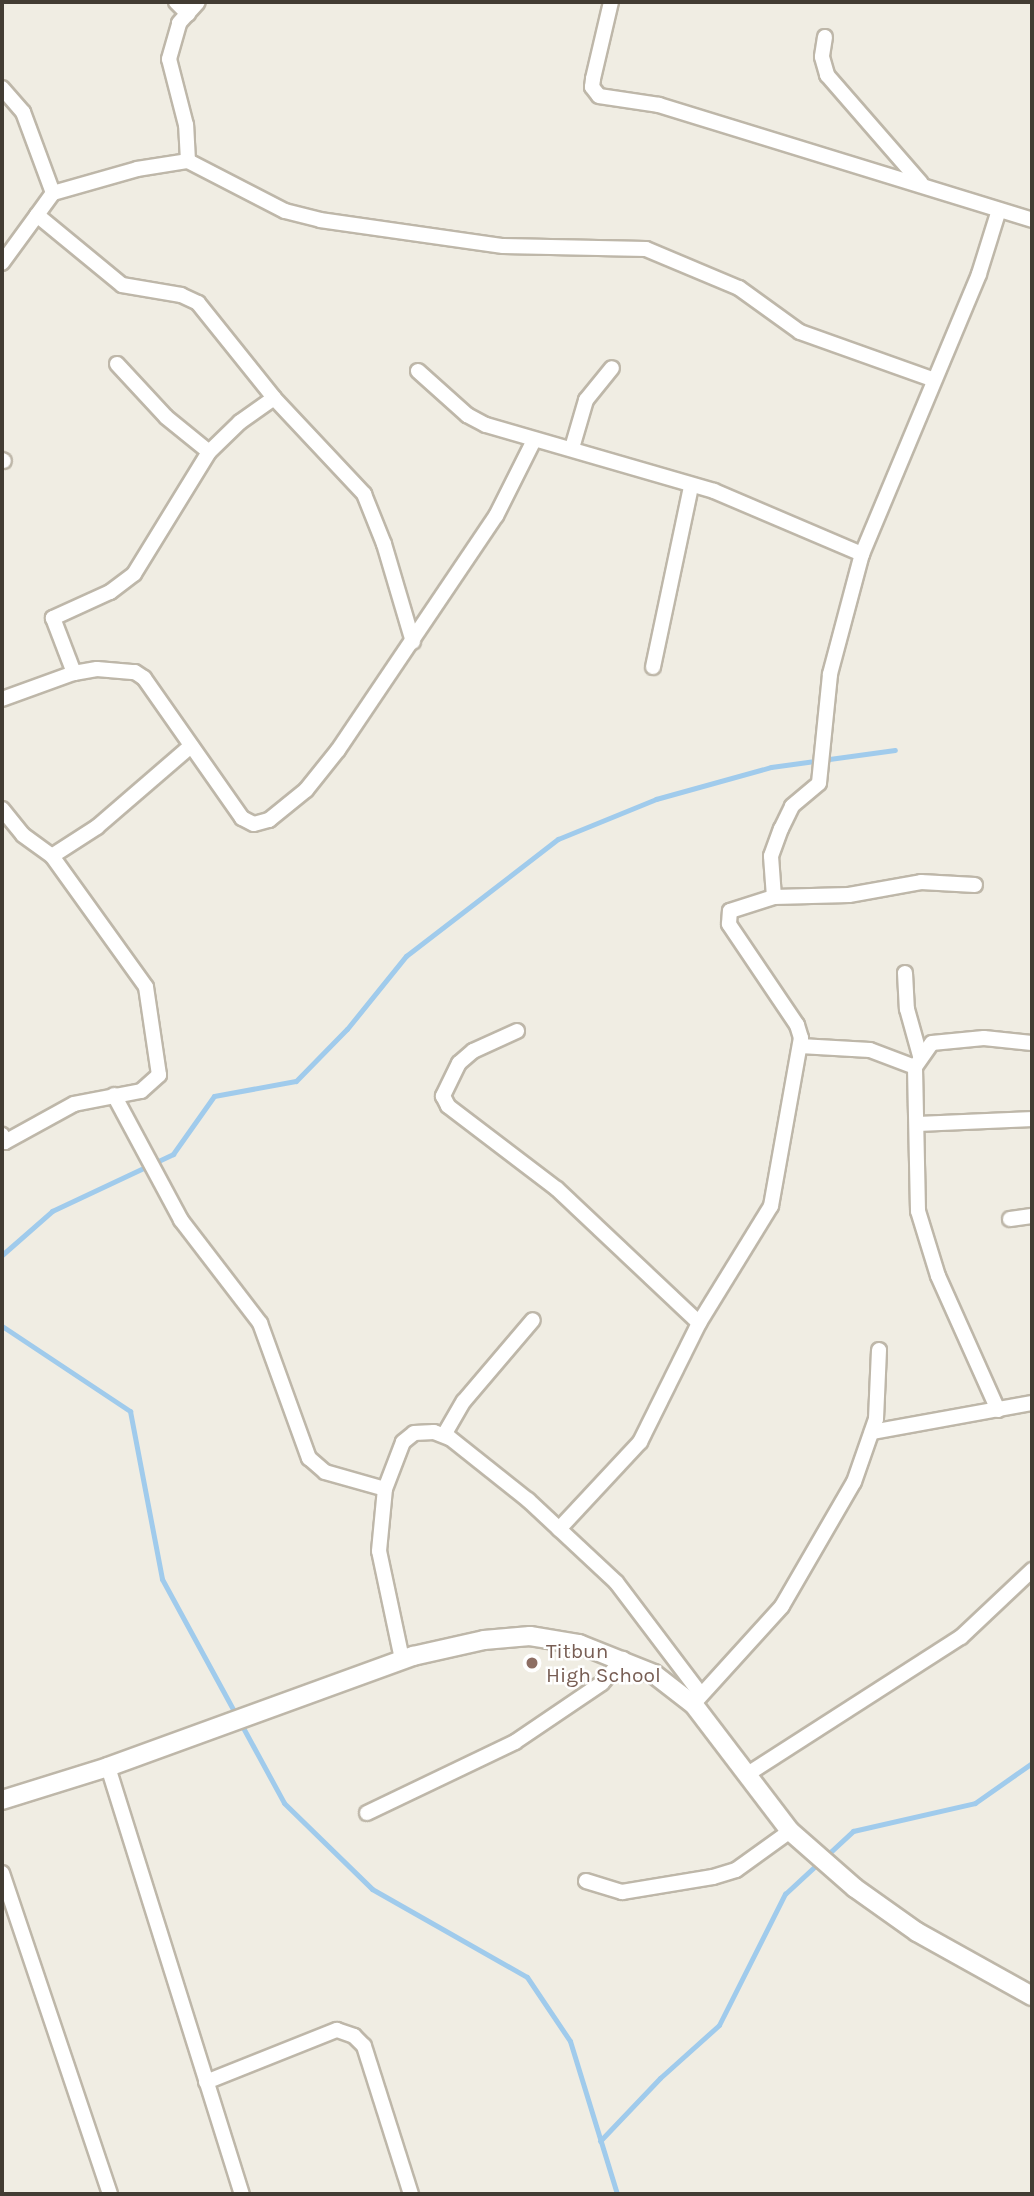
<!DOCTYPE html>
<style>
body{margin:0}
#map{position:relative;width:1034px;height:2196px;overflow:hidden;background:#f0ede3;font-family:Karla,sans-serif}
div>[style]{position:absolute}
.stream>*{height:5px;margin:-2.5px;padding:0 2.5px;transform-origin:2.5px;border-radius:2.5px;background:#a0cbec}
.roads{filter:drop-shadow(2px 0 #beb7a9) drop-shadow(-2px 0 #beb7a9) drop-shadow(0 2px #beb7a9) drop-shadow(0 -2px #beb7a9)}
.minor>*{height:14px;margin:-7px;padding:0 7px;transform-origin:7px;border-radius:7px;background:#fff}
.tertiary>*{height:18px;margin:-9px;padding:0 9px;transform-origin:9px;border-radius:9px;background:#fff}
.dots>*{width:19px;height:19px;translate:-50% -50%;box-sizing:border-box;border:4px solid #fff;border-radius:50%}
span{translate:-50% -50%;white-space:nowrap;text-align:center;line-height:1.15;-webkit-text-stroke:5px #fff;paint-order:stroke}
.education-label{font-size:21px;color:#785e54}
.left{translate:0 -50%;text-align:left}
.frame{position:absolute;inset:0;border:4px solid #423c33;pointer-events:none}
</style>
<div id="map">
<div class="stream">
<i style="left:2px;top:1255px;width:67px;rotate:-41.3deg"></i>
<i style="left:52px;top:1211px;width:134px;rotate:-25.2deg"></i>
<i style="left:173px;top:1154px;width:71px;rotate:-54.7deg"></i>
<i style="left:214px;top:1096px;width:83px;rotate:-10.4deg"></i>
<i style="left:296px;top:1081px;width:73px;rotate:-45.6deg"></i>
<i style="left:347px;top:1029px;width:94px;rotate:-51.1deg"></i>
<i style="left:406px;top:956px;width:192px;rotate:-37.6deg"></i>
<i style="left:558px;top:839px;width:106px;rotate:-22.2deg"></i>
<i style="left:656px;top:799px;width:119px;rotate:-15.5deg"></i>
<i style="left:771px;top:767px;width:125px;rotate:-7.8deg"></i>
<i style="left:2px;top:1326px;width:154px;rotate:33.6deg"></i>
<i style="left:130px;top:1411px;width:171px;rotate:79.2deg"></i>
<i style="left:162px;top:1579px;width:255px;rotate:61.4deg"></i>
<i style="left:284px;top:1803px;width:123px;rotate:44.3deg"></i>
<i style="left:372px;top:1889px;width:178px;rotate:29.6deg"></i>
<i style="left:527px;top:1977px;width:77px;rotate:56.1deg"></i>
<i style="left:570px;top:2041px;width:160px;rotate:72.9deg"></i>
<i style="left:600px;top:2141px;width:87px;rotate:-46.4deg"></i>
<i style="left:660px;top:2078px;width:79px;rotate:-41.9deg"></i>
<i style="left:719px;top:2025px;width:147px;rotate:-63.3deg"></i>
<i style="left:785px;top:1894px;width:93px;rotate:-42.8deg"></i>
<i style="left:853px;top:1831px;width:125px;rotate:-12.9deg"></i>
<i style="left:975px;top:1803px;width:70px;rotate:-35.1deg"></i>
</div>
<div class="roads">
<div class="minor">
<i style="left:176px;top:2px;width:17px;rotate:45deg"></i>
<i style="left:611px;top:2px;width:79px;rotate:103.2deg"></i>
<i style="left:593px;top:79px;width:8px;rotate:97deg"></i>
<i style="left:592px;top:87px;width:11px;rotate:52deg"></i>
<i style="left:599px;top:96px;width:61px;rotate:8.5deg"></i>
<i style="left:659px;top:105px;width:390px;rotate:17.1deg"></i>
<i style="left:825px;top:37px;width:20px;rotate:99deg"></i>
<i style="left:822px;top:57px;width:19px;rotate:74deg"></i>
<i style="left:827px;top:75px;width:143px;rotate:49deg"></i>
<i style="left:2px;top:88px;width:32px;rotate:49deg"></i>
<i style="left:23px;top:112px;width:86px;rotate:69.7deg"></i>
<i style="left:188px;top:161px;width:36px;rotate:-93deg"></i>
<i style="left:186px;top:125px;width:68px;rotate:-104.4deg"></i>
<i style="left:169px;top:59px;width:37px;rotate:-74deg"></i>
<i style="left:179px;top:23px;width:28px;rotate:-48deg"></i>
<i style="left:37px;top:215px;width:27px;rotate:-54deg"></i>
<i style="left:53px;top:193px;width:87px;rotate:-15.9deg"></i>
<i style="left:137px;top:169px;width:52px;rotate:-8.9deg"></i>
<i style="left:188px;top:161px;width:109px;rotate:27.3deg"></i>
<i style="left:285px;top:211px;width:36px;rotate:14deg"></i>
<i style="left:320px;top:220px;width:185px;rotate:8.1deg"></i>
<i style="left:503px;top:246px;width:143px;rotate:1.2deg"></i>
<i style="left:646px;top:249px;width:101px;rotate:22.8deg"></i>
<i style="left:739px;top:288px;width:75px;rotate:35.8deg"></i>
<i style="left:800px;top:332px;width:140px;rotate:19.6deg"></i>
<i style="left:2px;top:263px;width:59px;rotate:-53.9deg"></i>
<i style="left:37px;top:215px;width:110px;rotate:39.5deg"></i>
<i style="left:122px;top:285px;width:60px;rotate:9.6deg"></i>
<i style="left:181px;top:295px;width:19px;rotate:25deg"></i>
<i style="left:198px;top:303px;width:122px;rotate:51.3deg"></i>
<i style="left:274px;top:398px;width:132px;rotate:46.8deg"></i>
<i style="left:364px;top:494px;width:54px;rotate:68.2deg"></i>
<i style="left:384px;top:544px;width:102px;rotate:73.5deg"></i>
<i style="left:117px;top:364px;width:72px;rotate:47.2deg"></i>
<i style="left:166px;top:417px;width:55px;rotate:39.1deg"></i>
<i style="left:418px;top:371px;width:66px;rotate:41.9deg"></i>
<i style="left:467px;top:415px;width:21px;rotate:28deg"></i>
<i style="left:486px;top:425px;width:237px;rotate:16.1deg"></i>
<i style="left:714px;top:491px;width:161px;rotate:23.1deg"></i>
<i style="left:274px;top:398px;width:42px;rotate:144.8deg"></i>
<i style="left:240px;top:422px;width:43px;rotate:135.9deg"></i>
<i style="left:209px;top:452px;width:143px;rotate:121.6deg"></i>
<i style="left:134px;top:574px;width:30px;rotate:143deg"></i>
<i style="left:110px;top:592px;width:63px;rotate:155.5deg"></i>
<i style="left:53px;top:618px;width:59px;rotate:69.1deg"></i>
<i style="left:74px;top:673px;width:23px;rotate:-10deg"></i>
<i style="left:97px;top:669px;width:38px;rotate:5deg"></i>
<i style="left:135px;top:672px;width:11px;rotate:34deg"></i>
<i style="left:144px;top:678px;width:171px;rotate:55deg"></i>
<i style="left:242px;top:818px;width:13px;rotate:27deg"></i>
<i style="left:254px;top:824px;width:16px;rotate:-15deg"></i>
<i style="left:269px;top:820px;width:48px;rotate:-39deg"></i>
<i style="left:306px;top:790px;width:51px;rotate:-51.3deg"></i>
<i style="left:338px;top:750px;width:282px;rotate:-56deg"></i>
<i style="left:496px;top:516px;width:83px;rotate:-63.4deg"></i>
<i style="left:572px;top:448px;width:50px;rotate:-73.7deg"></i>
<i style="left:586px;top:400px;width:41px;rotate:-50.9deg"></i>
<i style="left:2px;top:460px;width:2px;rotate:27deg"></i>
<i style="left:653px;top:667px;width:185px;rotate:-78.1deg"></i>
<i style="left:2px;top:699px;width:77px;rotate:-19.9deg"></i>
<i style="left:2px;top:809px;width:33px;rotate:51deg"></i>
<i style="left:23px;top:835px;width:36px;rotate:36deg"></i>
<i style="left:52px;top:856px;width:161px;rotate:54.3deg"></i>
<i style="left:146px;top:987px;width:89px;rotate:81.6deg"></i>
<i style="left:159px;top:1075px;width:24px;rotate:138deg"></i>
<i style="left:141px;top:1091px;width:68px;rotate:169deg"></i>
<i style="left:74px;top:1104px;width:79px;rotate:151.2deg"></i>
<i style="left:5px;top:1142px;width:8px;rotate:-113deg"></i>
<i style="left:52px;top:856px;width:54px;rotate:-32.8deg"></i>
<i style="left:97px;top:827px;width:124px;rotate:-40.8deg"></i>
<i style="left:774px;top:897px;width:41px;rotate:-94.2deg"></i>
<i style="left:771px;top:856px;width:29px;rotate:-70deg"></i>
<i style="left:781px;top:829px;width:25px;rotate:-64deg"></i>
<i style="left:792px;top:806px;width:35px;rotate:-40deg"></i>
<i style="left:819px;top:783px;width:110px;rotate:-84.2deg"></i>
<i style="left:830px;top:674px;width:124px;rotate:-75.1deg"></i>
<i style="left:862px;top:554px;width:303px;rotate:-67.3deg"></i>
<i style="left:979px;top:274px;width:64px;rotate:-72.7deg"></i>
<i style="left:905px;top:973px;width:36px;rotate:87deg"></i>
<i style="left:907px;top:1009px;width:49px;rotate:74.5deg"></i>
<i style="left:517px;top:1031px;width:48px;rotate:155.6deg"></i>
<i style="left:473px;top:1051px;width:18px;rotate:139deg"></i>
<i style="left:459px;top:1063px;width:37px;rotate:116deg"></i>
<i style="left:443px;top:1096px;width:11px;rotate:63deg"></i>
<i style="left:448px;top:1106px;width:137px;rotate:37.3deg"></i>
<i style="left:557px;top:1189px;width:195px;rotate:43.3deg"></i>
<i style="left:800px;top:1046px;width:70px;rotate:3.3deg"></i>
<i style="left:870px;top:1050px;width:48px;rotate:20.7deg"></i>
<i style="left:114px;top:1095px;width:142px;rotate:61.8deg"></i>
<i style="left:181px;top:1220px;width:130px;rotate:52.5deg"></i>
<i style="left:260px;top:1323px;width:144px;rotate:70.1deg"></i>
<i style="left:309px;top:1458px;width:21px;rotate:41deg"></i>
<i style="left:325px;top:1472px;width:62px;rotate:15.8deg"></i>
<i style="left:919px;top:1124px;width:113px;rotate:-2.5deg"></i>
<i style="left:1010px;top:1219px;width:22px;rotate:-8deg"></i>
<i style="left:998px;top:1410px;width:147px;rotate:-114.1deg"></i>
<i style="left:938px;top:1276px;width:68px;rotate:-107.1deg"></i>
<i style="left:918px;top:1211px;width:144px;rotate:-91.2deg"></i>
<i style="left:915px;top:1067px;width:29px;rotate:-55deg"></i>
<i style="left:932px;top:1043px;width:52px;rotate:-5.5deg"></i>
<i style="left:984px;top:1038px;width:48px;rotate:5.9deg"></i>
<i style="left:872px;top:1432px;width:163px;rotate:-10.3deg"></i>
<i style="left:444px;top:1435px;width:39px;rotate:-60deg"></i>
<i style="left:464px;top:1401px;width:106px;rotate:-49.6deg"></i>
<i style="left:559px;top:1529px;width:119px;rotate:-47deg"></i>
<i style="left:640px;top:1442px;width:133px;rotate:-63.6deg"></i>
<i style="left:699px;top:1323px;width:137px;rotate:-58.4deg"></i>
<i style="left:771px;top:1206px;width:171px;rotate:-79.9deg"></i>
<i style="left:801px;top:1038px;width:14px;rotate:-107deg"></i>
<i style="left:797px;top:1025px;width:122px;rotate:-124deg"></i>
<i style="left:729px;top:924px;width:13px;rotate:-86deg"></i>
<i style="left:730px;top:911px;width:46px;rotate:-17.7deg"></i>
<i style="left:774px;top:897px;width:75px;rotate:-1.5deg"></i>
<i style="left:849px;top:895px;width:73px;rotate:-10.2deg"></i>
<i style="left:921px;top:882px;width:54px;rotate:3.2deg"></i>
<i style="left:402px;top:1659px;width:110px;rotate:-102deg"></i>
<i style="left:379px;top:1551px;width:62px;rotate:-84.5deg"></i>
<i style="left:385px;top:1489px;width:50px;rotate:-69deg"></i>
<i style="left:403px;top:1442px;width:14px;rotate:-39deg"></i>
<i style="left:414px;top:1433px;width:20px;rotate:-3deg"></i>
<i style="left:434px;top:1432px;width:17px;rotate:21deg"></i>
<i style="left:450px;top:1438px;width:100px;rotate:38.5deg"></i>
<i style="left:528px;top:1500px;width:120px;rotate:43deg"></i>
<i style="left:616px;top:1582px;width:139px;rotate:52.9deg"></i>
<i style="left:696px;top:1701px;width:128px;rotate:-47.8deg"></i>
<i style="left:782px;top:1606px;width:143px;rotate:-59.9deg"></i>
<i style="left:854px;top:1482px;width:67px;rotate:-70.8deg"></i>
<i style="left:876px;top:1419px;width:69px;rotate:-87.5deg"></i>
<i style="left:108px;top:1767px;width:448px;rotate:72.6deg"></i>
<i style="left:746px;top:1775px;width:255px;rotate:-32.7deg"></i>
<i style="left:961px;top:1637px;width:98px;rotate:-43.3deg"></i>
<i style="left:367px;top:1813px;width:164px;rotate:-25.6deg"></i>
<i style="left:515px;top:1742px;width:105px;rotate:-34.1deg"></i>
<i style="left:602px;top:1683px;width:32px;rotate:-49deg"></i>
<i style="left:2px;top:1873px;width:339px;rotate:71.4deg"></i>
<i style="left:586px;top:1881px;width:38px;rotate:17deg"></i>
<i style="left:622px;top:1892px;width:92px;rotate:-9.4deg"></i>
<i style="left:713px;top:1877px;width:24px;rotate:-17deg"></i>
<i style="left:736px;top:1870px;width:67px;rotate:-35.8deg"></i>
<i style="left:206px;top:2082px;width:141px;rotate:-21.7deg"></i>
<i style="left:337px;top:2030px;width:18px;rotate:19deg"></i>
<i style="left:354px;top:2036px;width:14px;rotate:45deg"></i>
<i style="left:364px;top:2046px;width:155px;rotate:72.4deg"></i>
</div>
<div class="tertiary">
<i style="left:2px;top:1800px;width:111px;rotate:-17.3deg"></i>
<i style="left:108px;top:1767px;width:325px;rotate:-20deg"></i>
<i style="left:413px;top:1656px;width:73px;rotate:-12.7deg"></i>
<i style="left:484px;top:1640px;width:46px;rotate:-5deg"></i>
<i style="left:530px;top:1636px;width:50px;rotate:9.3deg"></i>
<i style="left:579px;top:1644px;width:81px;rotate:21.8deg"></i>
<i style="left:654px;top:1674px;width:51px;rotate:37.8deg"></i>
<i style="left:694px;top:1705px;width:158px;rotate:52.7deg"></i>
<i style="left:790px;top:1831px;width:86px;rotate:41.2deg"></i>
<i style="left:855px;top:1888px;width:76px;rotate:35.4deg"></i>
<i style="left:917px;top:1932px;width:132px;rotate:29.1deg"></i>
</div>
</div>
<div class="dots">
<i style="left:532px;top:1663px;background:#8d6e63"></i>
</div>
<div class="education-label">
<span class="left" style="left:546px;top:1663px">Titbun<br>High School</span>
</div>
<div class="frame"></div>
</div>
